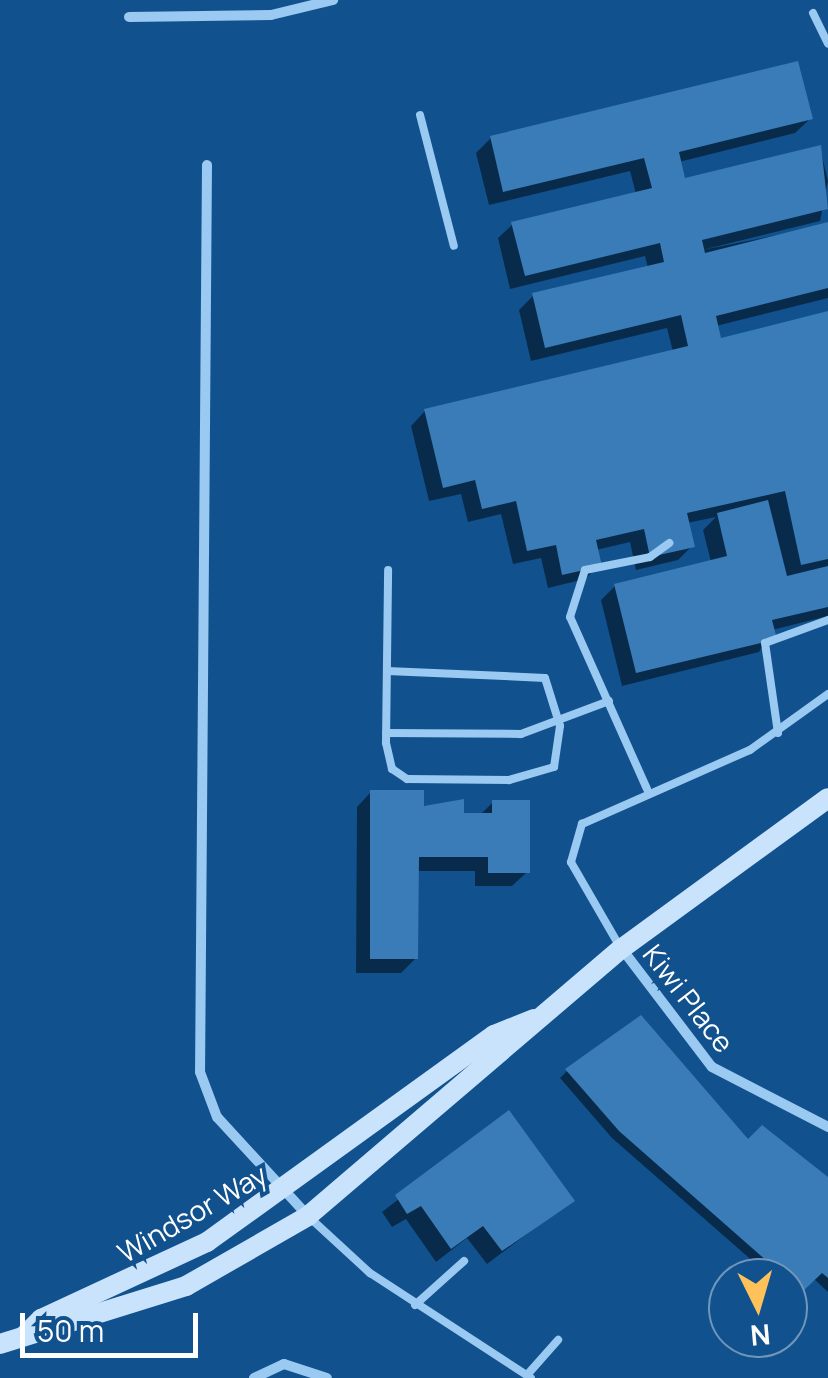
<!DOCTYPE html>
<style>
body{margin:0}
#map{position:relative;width:828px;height:1378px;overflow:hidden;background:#11528e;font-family:Manrope,sans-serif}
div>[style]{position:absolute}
.shadow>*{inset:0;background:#0007}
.building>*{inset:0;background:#3a7cb7}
.lane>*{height:8px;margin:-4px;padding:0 4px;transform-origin:4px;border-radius:4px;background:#9ac9f2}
.street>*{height:10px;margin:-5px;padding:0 5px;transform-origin:5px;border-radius:5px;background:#9ac9f2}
.secondary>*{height:20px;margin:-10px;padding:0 10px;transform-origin:10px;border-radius:10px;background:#c9e3fc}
span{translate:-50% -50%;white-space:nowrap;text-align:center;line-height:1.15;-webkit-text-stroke:8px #11528e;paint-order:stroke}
.street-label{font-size:28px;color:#fff}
.north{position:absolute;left:708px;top:1258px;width:100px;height:100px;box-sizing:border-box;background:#11528e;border:2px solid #7097bb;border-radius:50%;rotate:175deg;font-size:28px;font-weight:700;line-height:40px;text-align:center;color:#fff}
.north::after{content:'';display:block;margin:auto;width:35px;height:45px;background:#ffc25b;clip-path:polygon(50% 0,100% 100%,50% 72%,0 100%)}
.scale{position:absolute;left:20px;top:1313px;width:178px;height:45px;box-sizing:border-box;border:5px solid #fff;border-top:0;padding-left:12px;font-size:30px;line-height:35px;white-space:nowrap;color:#fff;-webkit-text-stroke:8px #11528e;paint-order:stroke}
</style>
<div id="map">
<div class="shadow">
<i style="clip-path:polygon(810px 119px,795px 133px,679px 162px,684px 181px,820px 148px,828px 181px,820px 221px,702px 250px,828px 225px,828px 298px,716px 326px,719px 341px,828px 314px,828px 616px,772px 630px,759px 652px,622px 686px,601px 600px,615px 586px,711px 562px,703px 530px,716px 517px,687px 523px,692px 546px,678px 560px,636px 570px,630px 542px,596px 550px,599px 565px,585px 579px,548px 588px,541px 558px,513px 564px,501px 514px,468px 522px,461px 494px,429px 501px,411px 426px,425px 411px,673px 352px,667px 328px,531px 361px,519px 310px,533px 296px,648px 268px,645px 256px,510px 289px,498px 238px,513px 224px,636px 194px,630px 171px,489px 205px,476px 153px,491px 138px)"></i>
<i style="clip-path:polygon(371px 792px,461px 815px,479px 816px,493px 802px,527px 872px,512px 886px,475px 886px,475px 871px,416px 871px,416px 958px,401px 973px,356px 973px,357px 807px)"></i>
<i style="clip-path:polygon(567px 1071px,828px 1180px,828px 1292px,813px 1278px,793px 1297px,788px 1278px,772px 1278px,612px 1138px,560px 1078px)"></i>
<i style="clip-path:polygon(509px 1114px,571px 1201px,487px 1264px,467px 1238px,436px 1262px,406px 1219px,392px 1227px,382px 1212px)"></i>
</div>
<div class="building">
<i style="clip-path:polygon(798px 61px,813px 119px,679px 152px,685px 178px,821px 145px,828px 209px,702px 240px,705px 253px,828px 222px,828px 288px,716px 316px,721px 338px,828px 311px,828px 559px,801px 565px,785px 491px,687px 513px,695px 547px,650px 557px,644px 529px,596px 540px,602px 566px,562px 575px,556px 545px,527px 551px,516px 501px,482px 509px,475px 480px,443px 488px,424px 409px,688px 346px,681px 315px,545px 348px,532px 293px,664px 262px,660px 243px,525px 276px,511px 222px,652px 188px,644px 158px,503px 192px,490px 136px)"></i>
<i style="clip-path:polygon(768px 500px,787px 576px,828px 566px,828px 607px,772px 620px,777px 639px,636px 673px,614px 584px,727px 556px,717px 513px)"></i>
<i style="clip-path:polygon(370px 790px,424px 790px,424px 806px,464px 799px,464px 813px,492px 813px,492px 800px,530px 800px,530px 873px,488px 873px,488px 857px,419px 857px,418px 959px,370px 959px)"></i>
<i style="clip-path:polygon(641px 1015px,748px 1139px,762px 1125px,828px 1177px,828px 1278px,822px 1273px,802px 1292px,619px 1131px,565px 1069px)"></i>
<i style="clip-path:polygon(509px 1110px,575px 1201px,502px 1251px,483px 1226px,451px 1249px,421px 1206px,407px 1214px,395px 1195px)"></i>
</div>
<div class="lane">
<i style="left:813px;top:13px;width:34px;rotate:64deg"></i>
<i style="left:420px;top:115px;width:135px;rotate:75.5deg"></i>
<i style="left:387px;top:671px;width:158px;rotate:2.5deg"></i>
<i style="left:545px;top:678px;width:50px;rotate:72.6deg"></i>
<i style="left:560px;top:726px;width:41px;rotate:98.3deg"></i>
<i style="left:554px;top:767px;width:47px;rotate:163.9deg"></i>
<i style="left:509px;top:780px;width:102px;rotate:-179.4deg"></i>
<i style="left:407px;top:779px;width:18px;rotate:-146deg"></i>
<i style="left:392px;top:769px;width:27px;rotate:-103deg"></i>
<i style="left:386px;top:743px;width:173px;rotate:-89.3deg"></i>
<i style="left:386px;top:733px;width:135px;rotate:0.4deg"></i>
<i style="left:521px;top:734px;width:94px;rotate:-20.6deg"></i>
<i style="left:778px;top:733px;width:91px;rotate:-98.2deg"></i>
<i style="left:765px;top:643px;width:67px;rotate:-20.1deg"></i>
<i style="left:647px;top:789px;width:188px;rotate:-114.1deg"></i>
<i style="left:570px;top:617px;width:49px;rotate:-72.3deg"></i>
<i style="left:585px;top:570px;width:66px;rotate:-11.3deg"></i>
<i style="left:650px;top:557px;width:24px;rotate:-36deg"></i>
<i style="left:620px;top:947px;width:98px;rotate:-120deg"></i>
<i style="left:571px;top:862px;width:40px;rotate:-74deg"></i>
<i style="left:582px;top:824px;width:184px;rotate:-23.8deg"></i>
<i style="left:750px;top:750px;width:96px;rotate:-35.7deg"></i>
<i style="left:309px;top:1217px;width:83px;rotate:42.6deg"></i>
<i style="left:370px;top:1273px;width:192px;rotate:33.1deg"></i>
<i style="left:415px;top:1305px;width:66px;rotate:-41.9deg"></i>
<i style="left:527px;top:1375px;width:47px;rotate:-48.5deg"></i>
</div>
<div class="street">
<i style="left:129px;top:17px;width:142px;rotate:-0.8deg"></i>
<i style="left:271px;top:15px;width:64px;rotate:-13.6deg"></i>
<i style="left:207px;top:165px;width:907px;rotate:90.44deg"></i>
<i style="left:200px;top:1072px;width:48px;rotate:69.3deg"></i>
<i style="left:217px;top:1117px;width:134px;rotate:47.4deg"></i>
<i style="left:622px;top:949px;width:148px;rotate:52.7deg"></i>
<i style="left:712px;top:1067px;width:131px;rotate:27.3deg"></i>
<i style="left:254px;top:1378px;width:33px;rotate:-25deg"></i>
<i style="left:284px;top:1364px;width:45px;rotate:18deg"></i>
</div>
<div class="secondary">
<i style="left:25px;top:1335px;width:23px;rotate:-45deg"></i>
<i style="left:41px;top:1319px;width:183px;rotate:-24.9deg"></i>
<i style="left:207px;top:1242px;width:354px;rotate:-35.8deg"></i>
<i style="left:494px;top:1035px;width:43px;rotate:-21.8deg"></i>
<i style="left:0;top:1344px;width:195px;rotate:-17.3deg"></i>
<i style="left:186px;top:1286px;width:141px;rotate:-29.8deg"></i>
<i style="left:308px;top:1216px;width:411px;rotate:-40.5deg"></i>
<i style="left:621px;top:949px;width:256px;rotate:-36.1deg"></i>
</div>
<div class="street-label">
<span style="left:689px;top:998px;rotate:52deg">Kiwi Place</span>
<span style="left:192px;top:1213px;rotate:-30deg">Windsor Way</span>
</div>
<div class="north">N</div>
<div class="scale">50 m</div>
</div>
